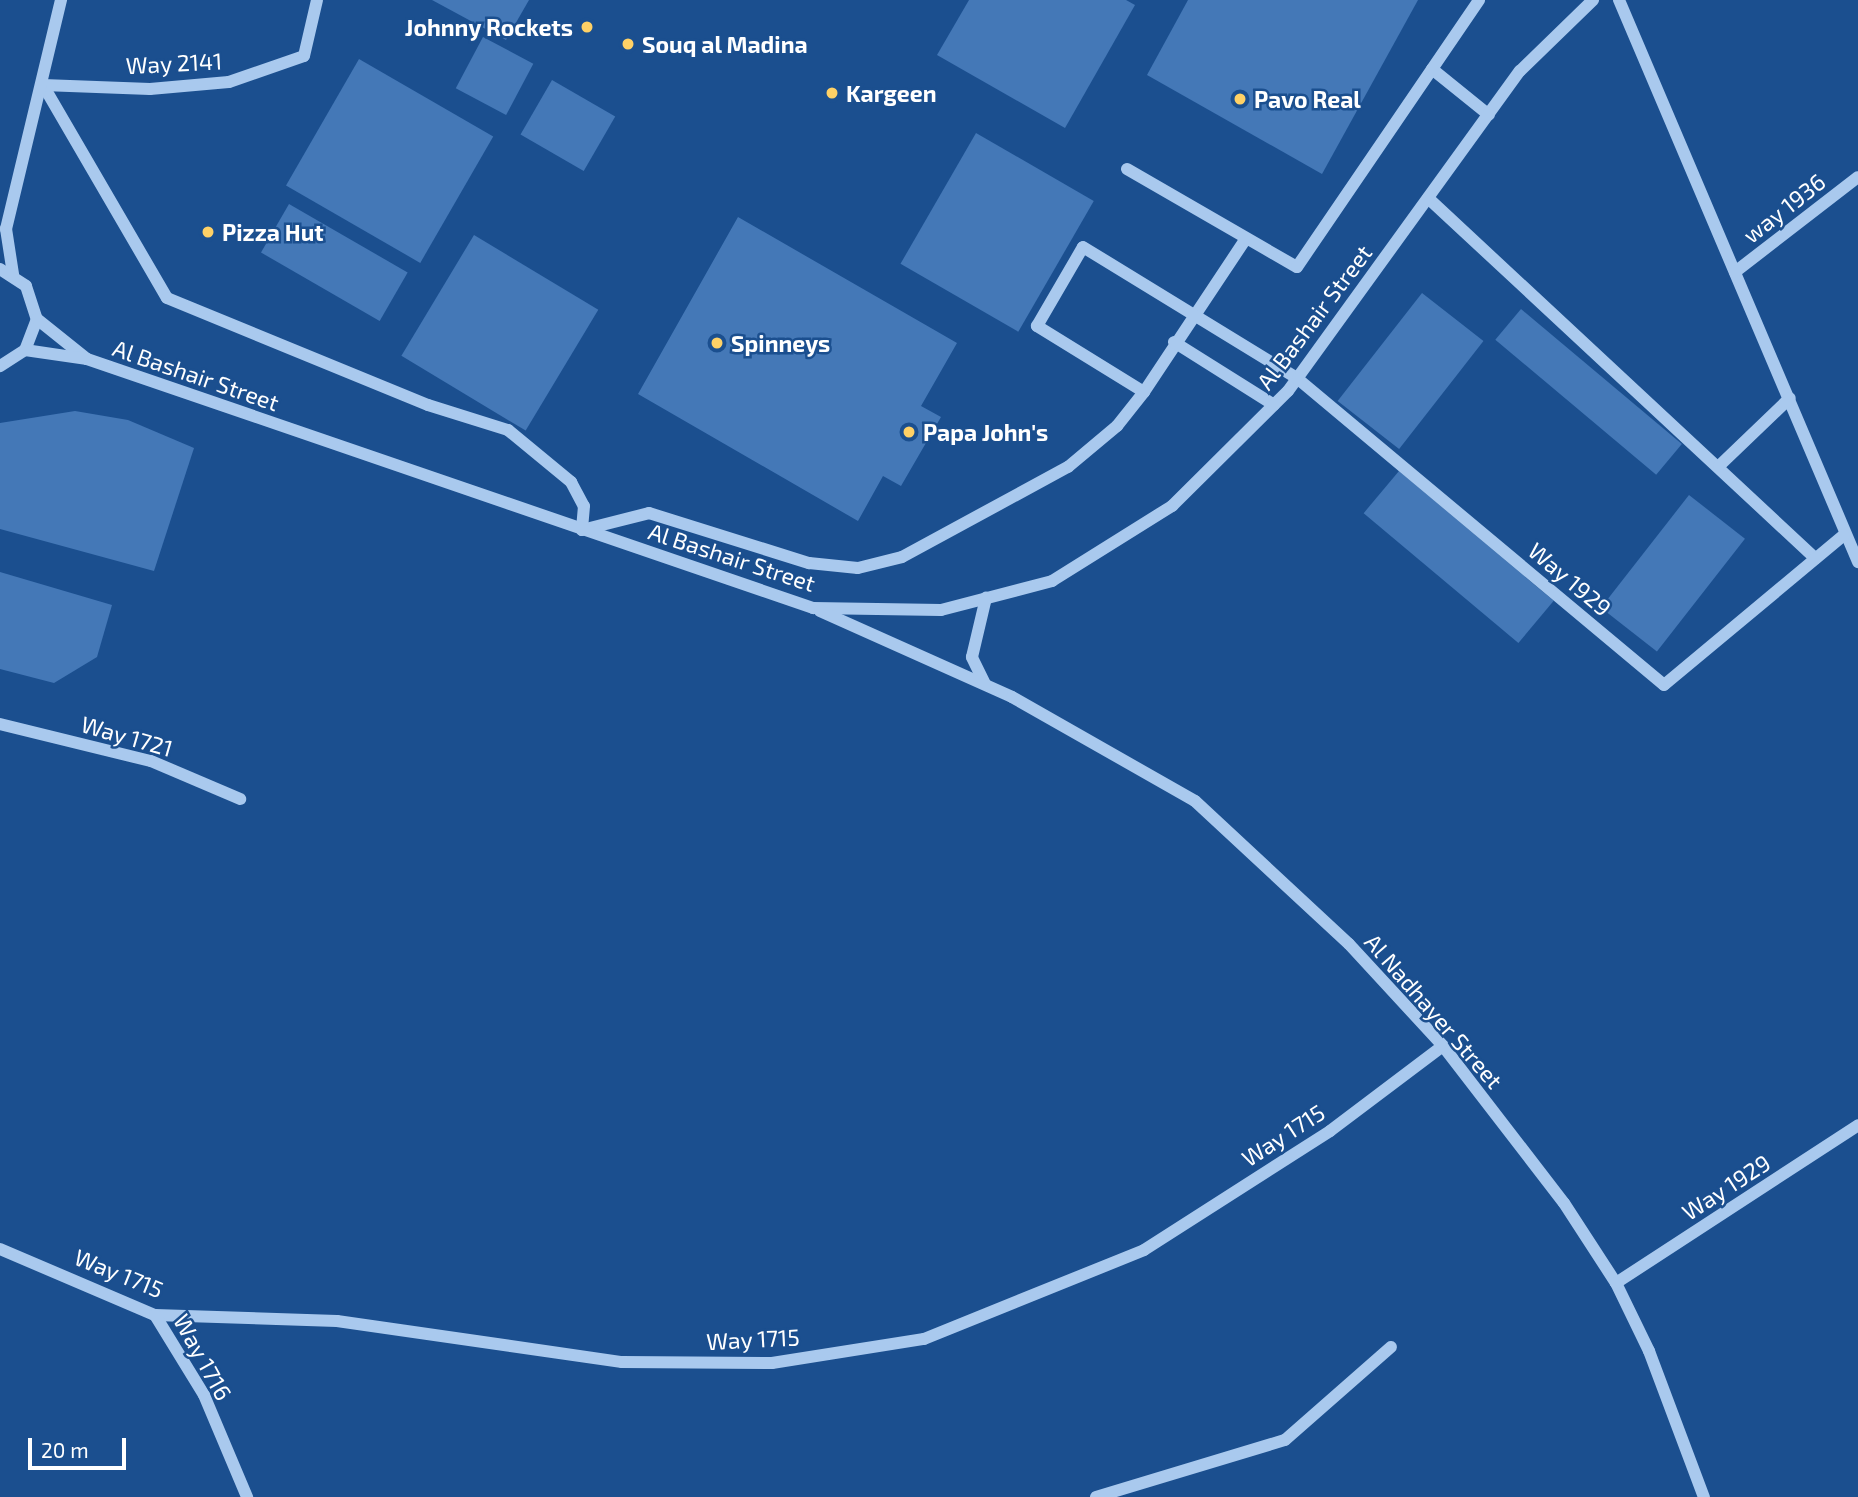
<!DOCTYPE html>
<style>
body{margin:0}
#map{position:relative;width:1858px;height:1497px;overflow:hidden;background:#1b4f8f;font-family:"Exo 2",sans-serif}
div>[style]{position:absolute}
.building>*{inset:0;background:#4478b7;transform-origin:0 0}
.minor>*{height:12px;margin:-6px;padding:0 6px;transform-origin:6px;border-radius:6px;background:#a9c9ee}
.dots>*{width:19px;height:19px;translate:-50% -50%;box-sizing:border-box;border:4px solid #1b4f8f;border-radius:50%}
span{translate:-50% -50%;white-space:nowrap;text-align:center;line-height:1.15;-webkit-text-stroke:5px #1b4f8f;paint-order:stroke}
.poi-label{font-size:23px;color:#fff;font-weight:700}
.right{translate:-100% -50%;text-align:right}
.left{translate:0 -50%;text-align:left}
.street-label{font-size:23px;color:#fff}
.scale{position:absolute;left:28px;top:1438px;width:98px;height:32px;box-sizing:border-box;border:4px solid #fff;border-top:0;padding-left:9px;font-size:21px;line-height:24px;white-space:nowrap;color:#fff;-webkit-text-stroke:5px #1b4f8f;paint-order:stroke}
</style>
<div id="map">
<div class="building">
<i style="clip-path:polygon(432px 0,529px 0,506px 40px)"></i>
<i style="clip-path:polygon(969px 0,1126px 0,1135px 5px,1065px 128px,937px 55px)"></i>
<i style="clip-path:polygon(1188px 0,1418px 0,1322px 174px,1147px 75px)"></i>
<i style="left:483px;top:37px;width:57px;height:58px;rotate:28deg"></i>
<i style="left:359px;top:59px;width:155px;height:146px;rotate:30deg"></i>
<i style="left:552px;top:80px;width:73px;height:63px;rotate:30deg"></i>
<i style="left:976px;top:133px;width:136px;height:151px;rotate:30deg"></i>
<i style="left:289px;top:204px;width:137px;height:56px;rotate:30deg"></i>
<i style="clip-path:polygon(738px 217px,957px 343px,921px 406px,941px 417px,901px 486px,883px 476px,858px 521px,638px 394px)"></i>
<i style="left:474px;top:235px;width:145px;height:141px;rotate:31deg"></i>
<i style="left:1422px;top:293px;width:78px;height:137px;rotate:38deg"></i>
<i style="left:1521px;top:309px;width:210px;height:40px;rotate:40deg"></i>
<i style="clip-path:polygon(75px 411px,128px 420px,194px 448px,154px 571px,0 529px,0 423px)"></i>
<i style="left:1399px;top:471px;width:202px;height:55px;rotate:40deg"></i>
<i style="left:1689px;top:495px;width:71px;height:143px;rotate:38deg"></i>
<i style="clip-path:polygon(0 572px,112px 605px,97px 657px,54px 683px,0 669px)"></i>
</div>
<div class="minor">
<i style="left:1619px;top:0;width:611px;rotate:66.96deg"></i>
<i style="left:1432px;top:69px;width:73px;rotate:38.9deg"></i>
<i style="left:43px;top:85px;width:246px;rotate:59.8deg"></i>
<i style="left:167px;top:298px;width:282px;rotate:22.3deg"></i>
<i style="left:428px;top:405px;width:84px;rotate:17.4deg"></i>
<i style="left:508px;top:430px;width:82px;rotate:39.5deg"></i>
<i style="left:571px;top:482px;width:27px;rotate:62deg"></i>
<i style="left:584px;top:506px;width:24px;rotate:95deg"></i>
<i style="left:582px;top:530px;width:69px;rotate:-14.2deg"></i>
<i style="left:649px;top:513px;width:168px;rotate:17.4deg"></i>
<i style="left:809px;top:563px;width:49px;rotate:5.8deg"></i>
<i style="left:858px;top:568px;width:45px;rotate:-14deg"></i>
<i style="left:902px;top:557px;width:189px;rotate:-28.5deg"></i>
<i style="left:1068px;top:467px;width:64px;rotate:-39.9deg"></i>
<i style="left:1117px;top:426px;width:43px;rotate:-51.5deg"></i>
<i style="left:1144px;top:392px;width:182px;rotate:-56.4deg"></i>
<i style="left:43px;top:85px;width:107px;rotate:2.1deg"></i>
<i style="left:150px;top:89px;width:79px;rotate:-5.1deg"></i>
<i style="left:229px;top:82px;width:79px;rotate:-19.1deg"></i>
<i style="left:304px;top:56px;width:57px;rotate:-76.9deg"></i>
<i style="left:1127px;top:169px;width:196px;rotate:30deg"></i>
<i style="left:1297px;top:267px;width:323px;rotate:-55.7deg"></i>
<i style="left:1428px;top:198px;width:529px;rotate:42.93deg"></i>
<i style="left:0;top:269px;width:31px;rotate:33deg"></i>
<i style="left:26px;top:286px;width:35px;rotate:72deg"></i>
<i style="left:37px;top:319px;width:33px;rotate:111deg"></i>
<i style="left:25px;top:350px;width:30px;rotate:147deg"></i>
<i style="left:1735px;top:272px;width:155px;rotate:-37.7deg"></i>
<i style="left:13px;top:274px;width:46px;rotate:-98.8deg"></i>
<i style="left:6px;top:229px;width:236px;rotate:-76.5deg"></i>
<i style="left:37px;top:319px;width:64px;rotate:38.7deg"></i>
<i style="left:1174px;top:342px;width:118px;rotate:32.2deg"></i>
<i style="left:25px;top:350px;width:63px;rotate:8.3deg"></i>
<i style="left:87px;top:359px;width:768px;rotate:18.93deg"></i>
<i style="left:813px;top:608px;width:128px;rotate:0.9deg"></i>
<i style="left:941px;top:610px;width:115px;rotate:-14.6deg"></i>
<i style="left:1052px;top:581px;width:142px;rotate:-32deg"></i>
<i style="left:1172px;top:506px;width:163px;rotate:-44.8deg"></i>
<i style="left:1288px;top:391px;width:395px;rotate:-54.1deg"></i>
<i style="left:1520px;top:71px;width:102px;rotate:-44.2deg"></i>
<i style="left:1144px;top:392px;width:126px;rotate:-148.3deg"></i>
<i style="left:1037px;top:326px;width:91px;rotate:-59.8deg"></i>
<i style="left:1083px;top:247px;width:252px;rotate:31.5deg"></i>
<i style="left:1298px;top:379px;width:477px;rotate:39.9deg"></i>
<i style="left:1664px;top:685px;width:234px;rotate:-39.8deg"></i>
<i style="left:1719px;top:466px;width:98px;rotate:-43.8deg"></i>
<i style="left:820px;top:611px;width:210px;rotate:24.1deg"></i>
<i style="left:1012px;top:697px;width:210px;rotate:29.6deg"></i>
<i style="left:1195px;top:801px;width:210px;rotate:42.9deg"></i>
<i style="left:1349px;top:944px;width:139px;rotate:47.3deg"></i>
<i style="left:1443px;top:1046px;width:198px;rotate:52.4deg"></i>
<i style="left:1564px;top:1203px;width:95px;rotate:57deg"></i>
<i style="left:1616px;top:1283px;width:76px;rotate:64.1deg"></i>
<i style="left:1649px;top:1351px;width:156px;rotate:69.4deg"></i>
<i style="left:985px;top:684px;width:30px;rotate:-116deg"></i>
<i style="left:972px;top:657px;width:61px;rotate:-76.7deg"></i>
<i style="left:0;top:724px;width:155px;rotate:13.8deg"></i>
<i style="left:151px;top:761px;width:97px;rotate:23.1deg"></i>
<i style="left:0;top:1249px;width:168px;rotate:23.1deg"></i>
<i style="left:155px;top:1315px;width:182px;rotate:1.9deg"></i>
<i style="left:337px;top:1321px;width:288px;rotate:8.2deg"></i>
<i style="left:622px;top:1362px;width:150px;rotate:0.4deg"></i>
<i style="left:772px;top:1363px;width:154px;rotate:-9deg"></i>
<i style="left:924px;top:1339px;width:237px;rotate:-22deg"></i>
<i style="left:1144px;top:1250px;width:221px;rotate:-32.6deg"></i>
<i style="left:1330px;top:1131px;width:141px;rotate:-37deg"></i>
<i style="left:1616px;top:1283px;width:289px;rotate:-33.1deg"></i>
<i style="left:155px;top:1315px;width:94px;rotate:58.5deg"></i>
<i style="left:204px;top:1395px;width:111px;rotate:67.1deg"></i>
<i style="left:1096px;top:1497px;width:197px;rotate:-16.8deg"></i>
<i style="left:1285px;top:1440px;width:141px;rotate:-41.3deg"></i>
</div>
<div class="dots">
<i style="left:587px;top:27px;background:#ffd166"></i>
<i style="left:628px;top:44px;background:#ffd166"></i>
<i style="left:832px;top:93px;background:#ffd166"></i>
<i style="left:1240px;top:99px;background:#ffd166"></i>
<i style="left:208px;top:232px;background:#ffd166"></i>
<i style="left:717px;top:343px;background:#ffd166"></i>
<i style="left:909px;top:432px;background:#ffd166"></i>
</div>
<div class="poi-label">
<span class="right" style="left:573px;top:27px">Johnny Rockets</span>
<span class="left" style="left:642px;top:44px">Souq al Madina</span>
<span class="left" style="left:846px;top:93px">Kargeen</span>
<span class="left" style="left:1254px;top:99px">Pavo Real</span>
<span class="left" style="left:222px;top:232px">Pizza Hut</span>
<span class="left" style="left:731px;top:343px">Spinneys</span>
<span class="left" style="left:923px;top:432px">Papa John's</span>
</div>
<div class="street-label">
<span style="left:174px;top:63px;rotate:-3deg">Way 2141</span>
<span style="left:1784px;top:208px;rotate:-38deg">way 1936</span>
<span style="left:1314px;top:317px;rotate:-53deg">Al Bashair Street</span>
<span style="left:196px;top:375px;rotate:19deg">Al Bashair Street</span>
<span style="left:732px;top:557px;rotate:18deg">Al Bashair Street</span>
<span style="left:1570px;top:579px;rotate:40deg">Way 1929</span>
<span style="left:127px;top:736px;rotate:16deg">Way 1721</span>
<span style="left:1434px;top:1011px;rotate:49deg">Al Nadhayer Street</span>
<span style="left:1283px;top:1135px;rotate:-33deg">Way 1715</span>
<span style="left:1726px;top:1187px;rotate:-33deg">Way 1929</span>
<span style="left:119px;top:1273px;rotate:22deg">Way 1715</span>
<span style="left:753px;top:1339px;rotate:-3deg">Way 1715</span>
<span style="left:203px;top:1357px;rotate:61deg">Way 1716</span>
</div>
<div class="scale">20 m</div>
</div>
